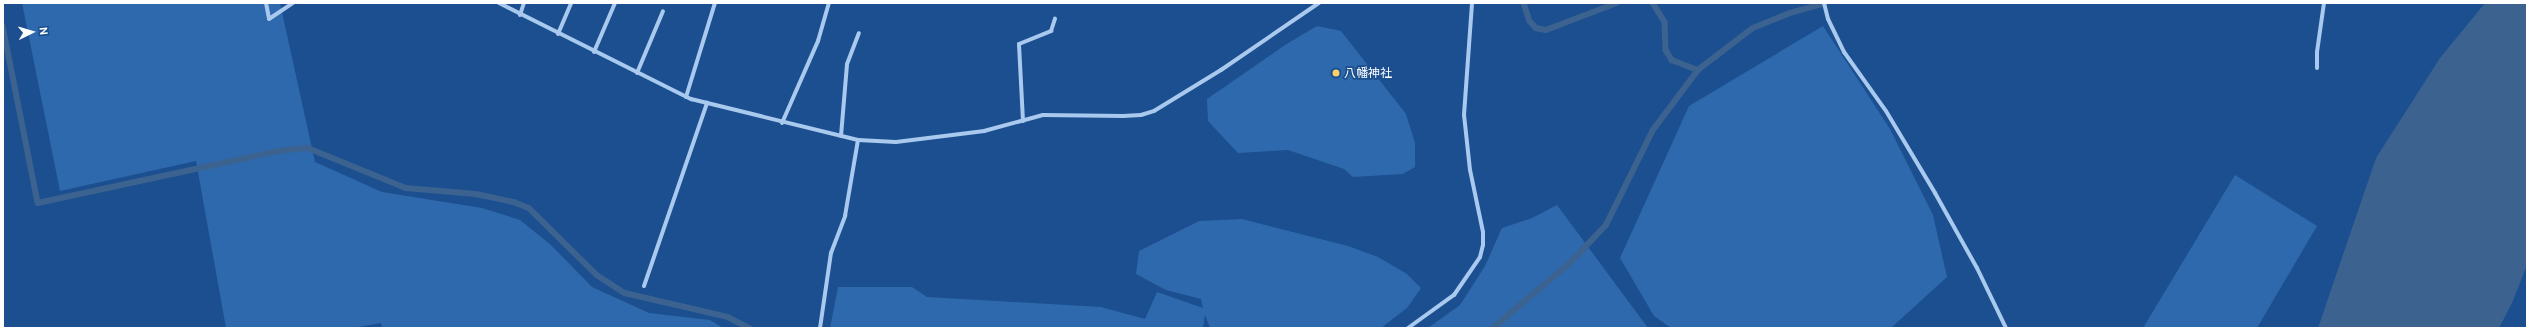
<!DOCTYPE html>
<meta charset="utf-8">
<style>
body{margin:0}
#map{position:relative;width:2530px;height:331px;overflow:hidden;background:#1b4f8f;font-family:Ubuntu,"Noto Sans JP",sans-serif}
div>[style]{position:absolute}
.green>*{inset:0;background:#2e69ad}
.water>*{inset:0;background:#3c6290}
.stream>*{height:5.5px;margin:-2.75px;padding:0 2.75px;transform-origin:2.75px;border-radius:2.75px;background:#3c6290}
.minor>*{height:4px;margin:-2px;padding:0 2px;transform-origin:2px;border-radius:2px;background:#a9c9ee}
.dots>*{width:11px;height:11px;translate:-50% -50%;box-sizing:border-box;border:2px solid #1b4f8f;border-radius:50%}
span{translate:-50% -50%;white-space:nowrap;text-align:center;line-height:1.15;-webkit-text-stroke:3.5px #1b4f8f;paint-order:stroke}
.poi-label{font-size:12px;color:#fff}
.left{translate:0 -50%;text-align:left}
.frame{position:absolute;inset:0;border:4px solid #fff;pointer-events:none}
.north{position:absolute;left:12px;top:12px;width:40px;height:40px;-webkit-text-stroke:3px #1b4f8f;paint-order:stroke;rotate:85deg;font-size:11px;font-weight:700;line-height:16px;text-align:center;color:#fff}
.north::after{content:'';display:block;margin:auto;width:14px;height:18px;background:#fff;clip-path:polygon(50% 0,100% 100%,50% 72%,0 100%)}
</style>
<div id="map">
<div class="green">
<i style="clip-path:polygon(22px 3px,280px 3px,315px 162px,382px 192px,482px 208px,520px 220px,551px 245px,592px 287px,649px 313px,710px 320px,723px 328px,382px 328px,381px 323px,353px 328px,226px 328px,196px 161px,60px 191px)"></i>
<i style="clip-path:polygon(1317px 26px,1341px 31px,1406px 114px,1415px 143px,1415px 167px,1403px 174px,1353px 177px,1344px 169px,1288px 150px,1238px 153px,1208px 121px,1207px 99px,1285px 45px)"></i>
<i style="clip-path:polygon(1823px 26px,1890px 129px,1933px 215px,1947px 277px,1891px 328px,1671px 328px,1654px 316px,1620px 258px,1689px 106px)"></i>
<i style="clip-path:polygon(2235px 175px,2317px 226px,2257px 328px,2143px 328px)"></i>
<i style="clip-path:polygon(1557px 205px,1648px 328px,1428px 328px,1460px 305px,1485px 266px,1502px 228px,1532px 218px)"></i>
<i style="clip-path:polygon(1242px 219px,1348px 246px,1378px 257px,1407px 274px,1421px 288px,1407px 308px,1381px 328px,1210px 328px,1205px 315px,1203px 328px,830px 328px,838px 287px,912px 287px,927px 297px,1101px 307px,1145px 319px,1157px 292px,1203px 308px,1201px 299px,1166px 290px,1136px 274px,1139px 251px,1199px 221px)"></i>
</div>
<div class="water">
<i style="clip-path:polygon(2485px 3px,2527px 3px,2527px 265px,2512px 303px,2499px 328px,2318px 328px,2376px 158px,2440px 58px)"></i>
</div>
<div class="stream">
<i style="left:1524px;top:3px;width:19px;rotate:72deg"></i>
<i style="left:1530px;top:21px;width:9px;rotate:49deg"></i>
<i style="left:1536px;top:28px;width:10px;rotate:11deg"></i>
<i style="left:1546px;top:30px;width:76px;rotate:-20.8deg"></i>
<i style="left:1653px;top:3px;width:22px;rotate:58deg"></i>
<i style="left:1665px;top:22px;width:28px;rotate:88deg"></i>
<i style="left:1666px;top:50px;width:12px;rotate:59deg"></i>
<i style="left:1672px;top:60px;width:28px;rotate:21deg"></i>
<i style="left:3px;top:26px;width:180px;rotate:78.8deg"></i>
<i style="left:38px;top:203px;width:246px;rotate:-12.2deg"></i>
<i style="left:278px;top:151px;width:30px;rotate:-6deg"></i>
<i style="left:308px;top:148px;width:106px;rotate:22.2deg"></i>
<i style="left:406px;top:188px;width:70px;rotate:4.9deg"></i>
<i style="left:476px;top:194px;width:39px;rotate:12deg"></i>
<i style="left:514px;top:202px;width:16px;rotate:22deg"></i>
<i style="left:529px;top:208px;width:95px;rotate:44.6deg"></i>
<i style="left:597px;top:275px;width:33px;rotate:33deg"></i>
<i style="left:625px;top:293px;width:106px;rotate:13.1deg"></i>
<i style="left:728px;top:317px;width:25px;rotate:27deg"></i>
<i style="left:1493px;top:328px;width:101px;rotate:-40.2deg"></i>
<i style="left:1570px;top:263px;width:52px;rotate:-46.5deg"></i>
<i style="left:1606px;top:225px;width:106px;rotate:-63.7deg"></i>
<i style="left:1653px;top:130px;width:75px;rotate:-53.1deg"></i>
<i style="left:1698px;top:70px;width:69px;rotate:-37.4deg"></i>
<i style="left:1753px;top:28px;width:37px;rotate:-22deg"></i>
<i style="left:1787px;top:14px;width:40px;rotate:-16deg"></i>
</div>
<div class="minor">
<i style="left:266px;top:3px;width:16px;rotate:79deg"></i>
<i style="left:269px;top:19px;width:29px;rotate:-34deg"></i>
<i style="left:499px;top:3px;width:215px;rotate:26.6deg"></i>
<i style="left:691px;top:99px;width:172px;rotate:13.8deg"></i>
<i style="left:858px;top:140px;width:38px;rotate:3deg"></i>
<i style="left:896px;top:142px;width:89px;rotate:-7.1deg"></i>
<i style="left:984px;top:131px;width:61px;rotate:-15.2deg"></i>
<i style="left:1043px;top:115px;width:80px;rotate:0.7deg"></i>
<i style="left:1123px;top:116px;width:18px;rotate:-3deg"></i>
<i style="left:1141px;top:115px;width:14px;rotate:-17deg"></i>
<i style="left:1154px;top:111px;width:79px;rotate:-31.5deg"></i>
<i style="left:1221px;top:70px;width:119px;rotate:-34.4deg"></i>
<i style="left:1824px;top:3px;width:16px;rotate:76deg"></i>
<i style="left:1828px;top:19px;width:37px;rotate:64deg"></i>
<i style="left:1844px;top:52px;width:72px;rotate:54.6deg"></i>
<i style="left:1886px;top:111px;width:96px;rotate:59.1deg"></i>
<i style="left:1935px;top:193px;width:86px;rotate:60.8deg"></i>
<i style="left:1977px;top:268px;width:67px;rotate:64.2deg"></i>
<i style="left:520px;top:15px;width:13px;rotate:-72deg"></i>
<i style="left:558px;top:34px;width:34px;rotate:-67deg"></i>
<i style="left:594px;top:52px;width:53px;rotate:-66.8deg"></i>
<i style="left:2317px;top:68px;width:16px;rotate:-90deg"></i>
<i style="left:2317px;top:52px;width:49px;rotate:-81.9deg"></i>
<i style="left:637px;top:73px;width:67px;rotate:-67.2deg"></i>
<i style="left:686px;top:97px;width:98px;rotate:-72.9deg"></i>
<i style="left:1023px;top:121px;width:77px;rotate:-93deg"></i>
<i style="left:1019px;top:44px;width:35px;rotate:-22deg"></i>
<i style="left:1051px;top:31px;width:13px;rotate:-72deg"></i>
<i style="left:782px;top:123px;width:90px;rotate:-66.3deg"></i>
<i style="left:818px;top:41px;width:40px;rotate:-74deg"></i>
<i style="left:841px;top:136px;width:72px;rotate:-85.2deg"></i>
<i style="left:847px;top:64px;width:33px;rotate:-69deg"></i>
<i style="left:644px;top:286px;width:194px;rotate:-71deg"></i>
<i style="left:820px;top:328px;width:76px;rotate:-81.7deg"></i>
<i style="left:831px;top:253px;width:40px;rotate:-69deg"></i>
<i style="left:845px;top:216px;width:77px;rotate:-80.3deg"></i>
<i style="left:1408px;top:328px;width:57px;rotate:-35.7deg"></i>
<i style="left:1454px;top:295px;width:46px;rotate:-55.6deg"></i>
<i style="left:1480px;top:257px;width:12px;rotate:-76deg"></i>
<i style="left:1483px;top:245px;width:13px;rotate:-90deg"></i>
<i style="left:1483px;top:232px;width:63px;rotate:-101.8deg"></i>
<i style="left:1470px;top:170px;width:55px;rotate:-96.2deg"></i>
<i style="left:1464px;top:115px;width:112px;rotate:-85.9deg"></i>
</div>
<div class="dots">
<i style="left:1336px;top:73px;background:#ffd166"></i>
</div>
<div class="poi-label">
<span class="left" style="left:1344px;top:73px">八幡神社</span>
</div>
<div class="frame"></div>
<div class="north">N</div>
</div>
